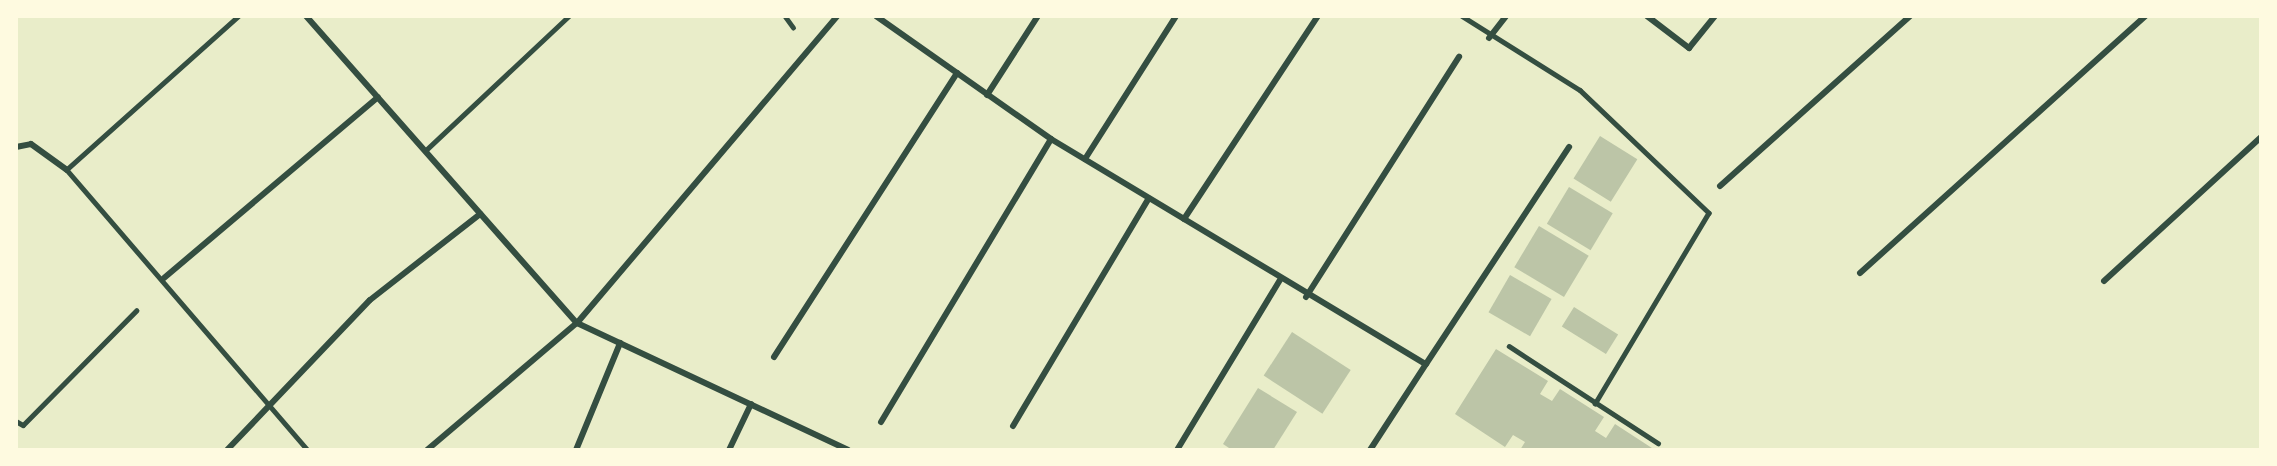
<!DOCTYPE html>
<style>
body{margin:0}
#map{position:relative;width:2277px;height:466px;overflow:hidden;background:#e9edc9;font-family:Quicksand,sans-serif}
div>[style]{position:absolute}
.building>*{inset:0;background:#bcc5a7;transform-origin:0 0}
.service>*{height:4.5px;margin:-2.25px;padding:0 2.25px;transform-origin:2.25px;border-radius:2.25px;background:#344e41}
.minor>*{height:6px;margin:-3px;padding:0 3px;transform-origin:3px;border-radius:3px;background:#344e41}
span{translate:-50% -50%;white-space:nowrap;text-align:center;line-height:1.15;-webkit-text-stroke:5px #fefae0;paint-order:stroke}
.frame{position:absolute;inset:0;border:18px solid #fefae0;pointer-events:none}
</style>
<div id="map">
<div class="building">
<i style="left:1600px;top:136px;width:44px;height:50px;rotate:32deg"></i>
<i style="left:1569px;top:187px;width:51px;height:43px;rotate:31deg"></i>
<i style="left:1539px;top:226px;width:58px;height:48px;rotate:31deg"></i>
<i style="left:1510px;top:275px;width:48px;height:43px;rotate:30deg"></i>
<i style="left:1574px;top:307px;width:52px;height:23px;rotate:32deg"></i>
<i style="left:1292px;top:332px;width:70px;height:52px;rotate:33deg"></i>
<i style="clip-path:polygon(1496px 349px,1548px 381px,1540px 394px,1552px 401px,1560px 389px,1604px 417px,1595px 431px,1606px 438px,1615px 424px,1655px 450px,1520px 450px,1525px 442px,1513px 435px,1505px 447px,1455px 414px)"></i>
<i style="clip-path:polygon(1258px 388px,1297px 412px,1273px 450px,1232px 450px,1223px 444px)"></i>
</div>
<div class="service">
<i style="left:239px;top:16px;width:231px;rotate:138.2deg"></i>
<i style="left:67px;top:170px;width:369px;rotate:49.3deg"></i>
<i style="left:785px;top:16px;width:14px;rotate:54deg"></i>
<i style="left:1462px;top:16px;width:139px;rotate:32.1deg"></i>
<i style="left:1580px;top:90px;width:178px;rotate:43.6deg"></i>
<i style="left:1709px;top:213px;width:222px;rotate:120.8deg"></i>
<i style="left:425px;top:151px;width:197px;rotate:-43.2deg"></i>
<i style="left:1509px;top:346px;width:178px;rotate:33.1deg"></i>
<i style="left:16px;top:421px;width:8px;rotate:30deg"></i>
<i style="left:23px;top:425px;width:161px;rotate:-45.3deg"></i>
</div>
<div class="minor">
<i style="left:306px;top:16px;width:409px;rotate:48.6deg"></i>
<i style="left:577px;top:323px;width:299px;rotate:25.1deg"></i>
<i style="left:876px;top:16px;width:214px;rotate:35.1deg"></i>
<i style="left:1051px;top:139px;width:437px;rotate:31deg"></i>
<i style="left:1426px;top:364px;width:260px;rotate:-56.6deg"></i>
<i style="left:1647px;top:16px;width:53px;rotate:37.3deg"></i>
<i style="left:1689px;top:48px;width:41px;rotate:-50.9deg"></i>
<i style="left:1489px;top:38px;width:28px;rotate:-52deg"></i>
<i style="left:987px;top:95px;width:94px;rotate:-57.2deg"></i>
<i style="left:16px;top:147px;width:15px;rotate:-11deg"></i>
<i style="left:31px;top:144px;width:44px;rotate:35.8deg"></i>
<i style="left:1085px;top:159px;width:169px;rotate:-57.5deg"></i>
<i style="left:1720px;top:186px;width:255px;rotate:-41.8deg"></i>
<i style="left:1184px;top:219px;width:243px;rotate:-56.6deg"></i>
<i style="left:1860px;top:273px;width:384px;rotate:-42deg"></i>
<i style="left:164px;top:278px;width:280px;rotate:-40.2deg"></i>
<i style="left:2104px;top:281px;width:212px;rotate:-42.5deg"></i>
<i style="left:1306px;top:297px;width:285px;rotate:-57.5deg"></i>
<i style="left:774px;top:357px;width:338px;rotate:-57.2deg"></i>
<i style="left:881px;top:422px;width:330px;rotate:-59deg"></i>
<i style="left:1013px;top:426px;width:265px;rotate:-59.2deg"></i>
<i style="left:227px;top:450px;width:207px;rotate:-46.4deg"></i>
<i style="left:370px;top:300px;width:140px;rotate:-38deg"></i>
<i style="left:427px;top:450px;width:197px;rotate:-40.3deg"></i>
<i style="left:577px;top:323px;width:402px;rotate:-49.7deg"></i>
<i style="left:576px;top:450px;width:116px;rotate:-67.6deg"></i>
<i style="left:729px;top:450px;width:51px;rotate:-64.4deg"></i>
<i style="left:1177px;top:450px;width:199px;rotate:-58.8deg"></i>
<i style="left:1370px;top:450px;width:103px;rotate:-56.9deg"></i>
</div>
<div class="frame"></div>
</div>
